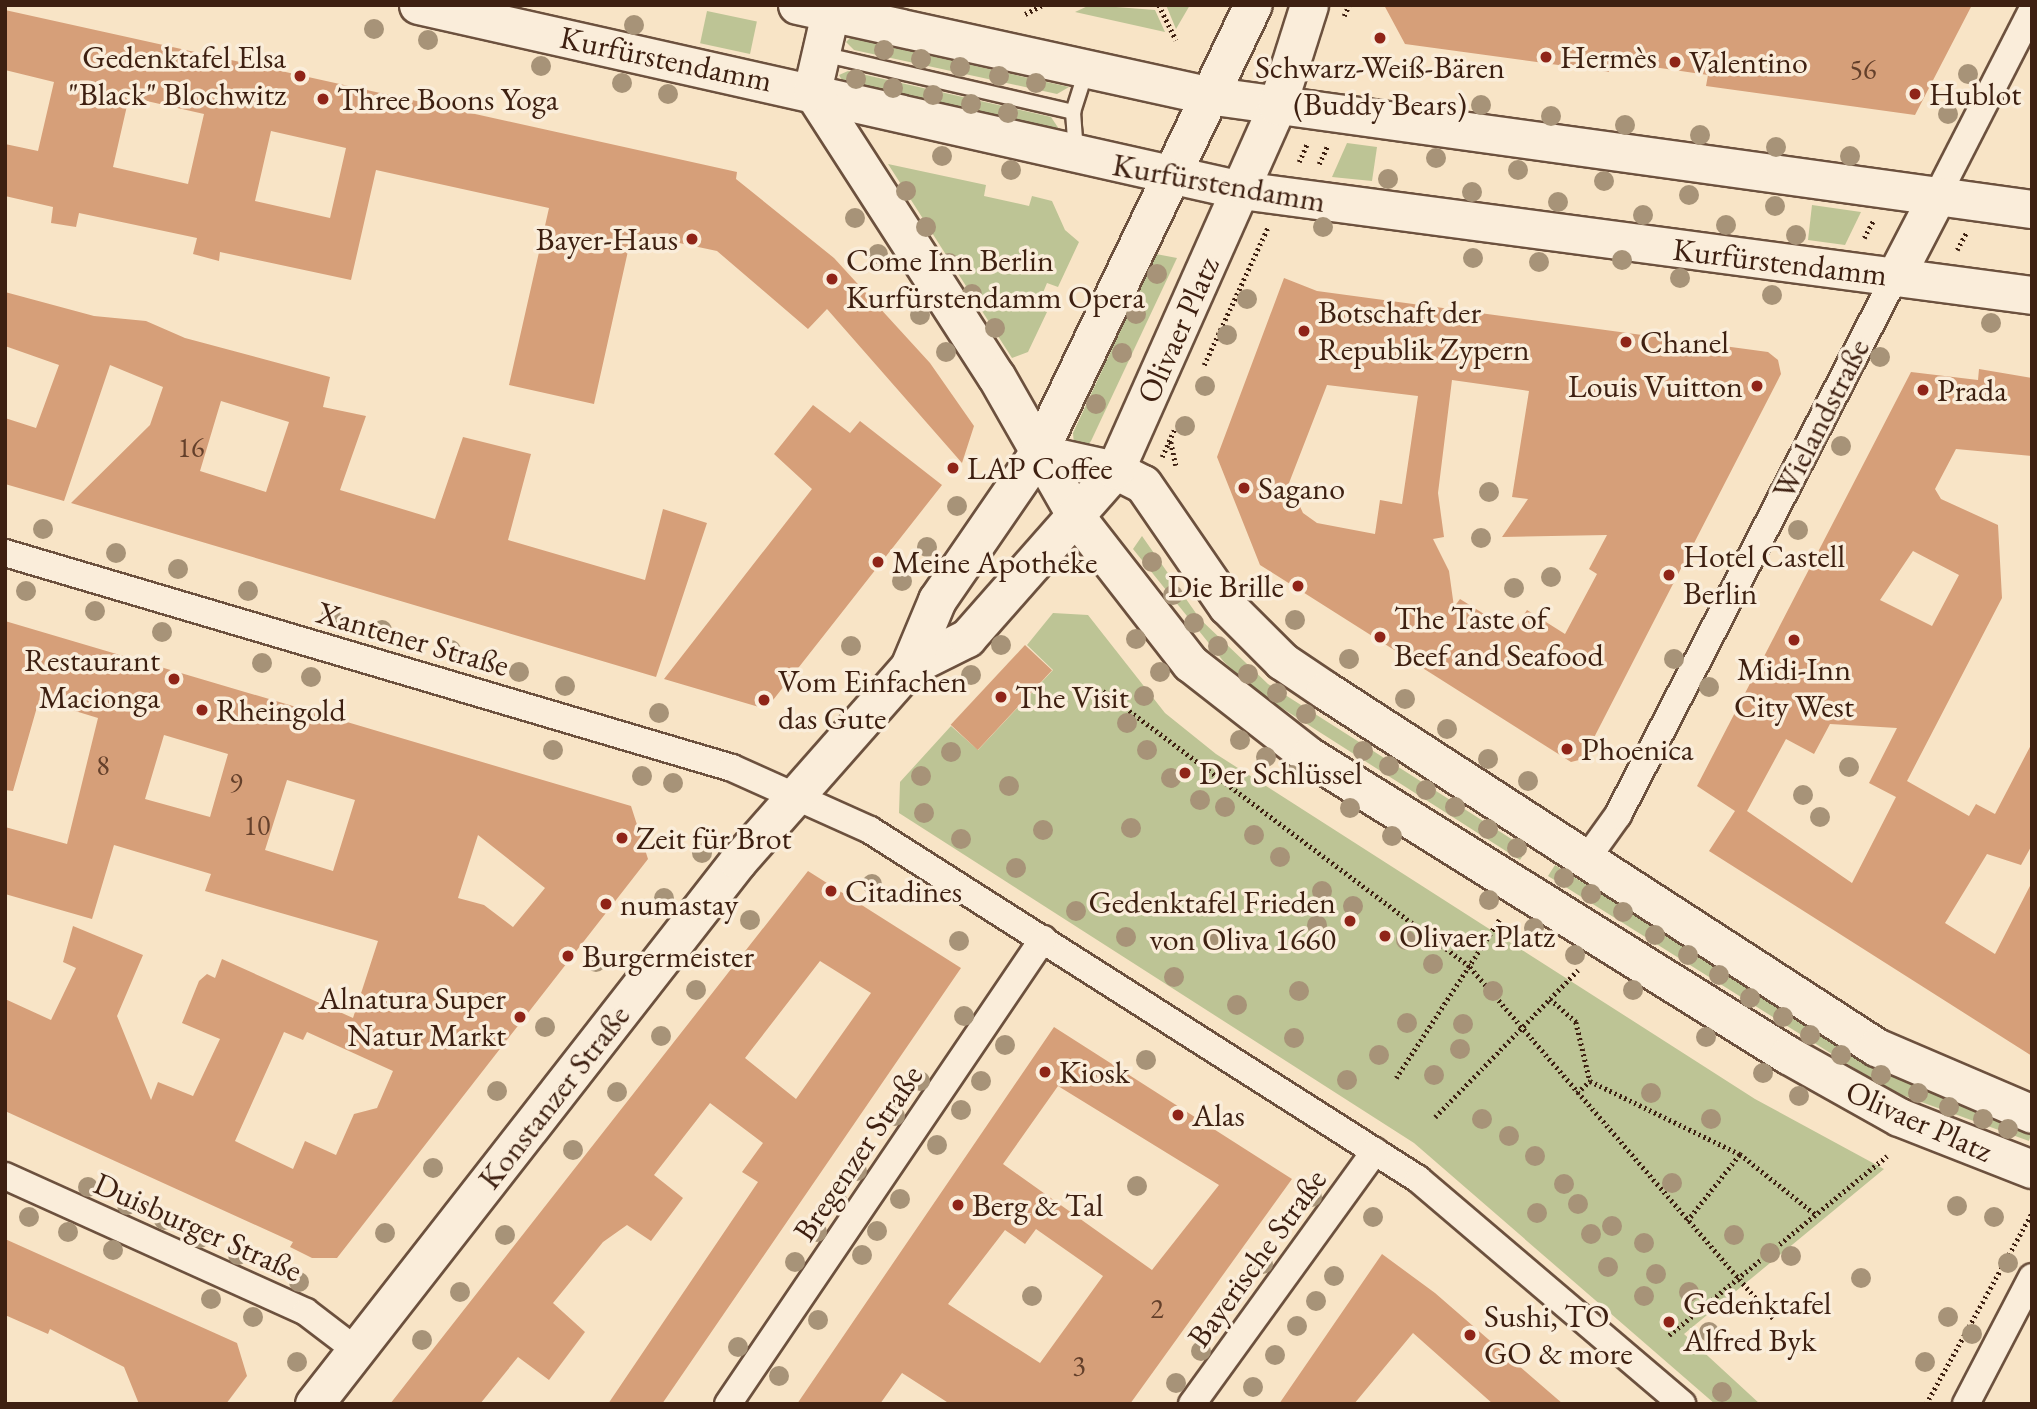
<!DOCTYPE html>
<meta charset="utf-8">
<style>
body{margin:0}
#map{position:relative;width:2037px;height:1409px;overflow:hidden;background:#f8e4c6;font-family:"EB Garamond",serif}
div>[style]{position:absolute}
.green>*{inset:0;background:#bdc495;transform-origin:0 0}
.building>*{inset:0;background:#d69f79;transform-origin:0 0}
.path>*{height:4.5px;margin-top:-2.25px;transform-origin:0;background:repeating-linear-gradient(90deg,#3e2011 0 2px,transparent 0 5.5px)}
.roads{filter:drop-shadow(2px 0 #6c513e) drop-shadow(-2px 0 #6c513e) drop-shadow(0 2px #6c513e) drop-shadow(0 -2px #6c513e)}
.lane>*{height:14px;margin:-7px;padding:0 7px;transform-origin:7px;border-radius:7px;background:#faedda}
.street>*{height:26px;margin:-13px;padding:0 13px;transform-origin:13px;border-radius:13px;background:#faedda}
.secondary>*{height:37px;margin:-18.5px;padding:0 18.5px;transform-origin:18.5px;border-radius:18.5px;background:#faedda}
.trees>*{width:20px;height:20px;margin:-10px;border-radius:50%;background:#a79378}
.dots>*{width:19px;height:19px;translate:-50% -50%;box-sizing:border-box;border:4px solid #faedda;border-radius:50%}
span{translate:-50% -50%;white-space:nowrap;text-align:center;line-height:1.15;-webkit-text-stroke:7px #faedda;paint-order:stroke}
.number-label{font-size:28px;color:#64402b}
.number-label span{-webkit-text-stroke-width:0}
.poi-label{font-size:32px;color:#3e2011}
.left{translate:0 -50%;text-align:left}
.right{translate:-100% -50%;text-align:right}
.street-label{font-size:32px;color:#3e2011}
.frame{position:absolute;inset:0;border:7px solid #3e2011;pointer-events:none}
</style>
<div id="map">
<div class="green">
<i style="clip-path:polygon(1090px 5px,1155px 10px,1165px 32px,1075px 12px)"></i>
<i style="clip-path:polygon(1166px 5px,1190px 5px,1176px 29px)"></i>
<i style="left:707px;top:11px;width:51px;height:33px;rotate:12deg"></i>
<i style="clip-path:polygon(850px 38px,1069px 87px,1057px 94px,854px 50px,846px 42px)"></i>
<i style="clip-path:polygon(848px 71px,1051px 117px,1059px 129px,843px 82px,839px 75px)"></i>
<i style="clip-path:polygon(1347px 143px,1377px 147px,1372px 181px,1332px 177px)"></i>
<i style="clip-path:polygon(888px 164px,986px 185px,984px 196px,1029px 206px,1032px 196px,1052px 201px,1065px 230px,1079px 242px,1058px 287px,1047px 283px,1037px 307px,1047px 312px,1028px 352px,1012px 358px)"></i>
<i style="clip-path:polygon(1812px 205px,1861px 212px,1845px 245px,1808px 240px)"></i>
<i style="clip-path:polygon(1156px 254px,1177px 258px,1091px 441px,1086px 447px,1074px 445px,1073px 433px)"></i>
<i style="clip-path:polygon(1142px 536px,1200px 619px,1268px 684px,1527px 849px,1520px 860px,1260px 694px,1224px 662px,1133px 549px)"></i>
<i style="clip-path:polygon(1053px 613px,1088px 615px,1165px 713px,1216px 754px,1755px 1099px,1884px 1169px,1684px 1334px,1760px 1404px,1715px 1404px,1414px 1143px,899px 813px,900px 782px,951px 726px,978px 750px,1053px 670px,1027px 645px)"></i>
<i style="clip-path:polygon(1555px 865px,1866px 1060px,2032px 1131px,2029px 1141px,1902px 1095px,1859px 1071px,1548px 876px)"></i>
</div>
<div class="building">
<i style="clip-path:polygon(1384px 5px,1972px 5px,1915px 115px,1706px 86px,1708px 75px,1674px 70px,1611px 61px,1609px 72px,1405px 44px)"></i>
<i style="clip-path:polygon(evenodd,5px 10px,737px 172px,736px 179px,834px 258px,930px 363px,974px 426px,962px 463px,827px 309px,808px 329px,717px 251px,632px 233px,594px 404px,509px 385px,549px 208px,376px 170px,351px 280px,220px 252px,219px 261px,193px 254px,197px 238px,79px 213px,76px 227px,51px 223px,53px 207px,5px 196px,5px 144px,38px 151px,54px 82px,5px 70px,5px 10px,129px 97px,204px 114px,188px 184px,113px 167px,129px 97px,5px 10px,271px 131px,346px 148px,330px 218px,255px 201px,271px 131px)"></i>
<i style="clip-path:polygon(evenodd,1284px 278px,1317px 291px,1768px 352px,1778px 360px,1781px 374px,1583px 759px,1571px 762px,1260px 565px,1217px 457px,1284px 278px,1452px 380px,1529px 391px,1512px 497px,1528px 499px,1502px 537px,1607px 535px,1589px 569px,1597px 574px,1565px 634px,1527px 610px,1513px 632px,1460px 599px,1454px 607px,1449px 571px,1433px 539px,1444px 537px,1438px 493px,1452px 380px,1284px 278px,1327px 385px,1418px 396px,1402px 504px,1380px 500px,1375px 534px,1317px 523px,1303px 513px,1289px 483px,1327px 385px)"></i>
<i style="clip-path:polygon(evenodd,5px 292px,94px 316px,146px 321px,185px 338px,330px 377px,323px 407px,366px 416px,340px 490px,435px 519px,463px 437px,531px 454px,508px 540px,645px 580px,663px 509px,707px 523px,656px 677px,71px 503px,150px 425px,163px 387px,110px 365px,64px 501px,5px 484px,5px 418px,36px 428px,59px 365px,5px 346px,5px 292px,221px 401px,289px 422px,266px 492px,200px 471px,221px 401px)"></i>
<i style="clip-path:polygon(evenodd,1979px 369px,2032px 378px,2032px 456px,1956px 449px,1935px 489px,1941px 499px,1998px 525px,2002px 598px,1907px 781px,1969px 816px,1976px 804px,1995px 814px,2032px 743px,2032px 845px,2021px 865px,1987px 854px,1945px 923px,1995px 954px,2032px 882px,2032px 1056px,1709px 851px,1735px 811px,1697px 786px,1911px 372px,1978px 380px,1979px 369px,1913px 551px,1959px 575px,1932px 626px,1880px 600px,1913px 551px,1979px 369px,1830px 724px,1897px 728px,1869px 783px,1896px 797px,1852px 883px,1747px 811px,1786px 739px,1814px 754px,1830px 724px)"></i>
<i style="clip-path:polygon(813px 405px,850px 433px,860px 421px,942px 485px,766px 709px,664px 679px,812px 489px,774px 454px)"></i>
<i style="clip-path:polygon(evenodd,5px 621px,631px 806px,648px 859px,337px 1258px,312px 1258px,290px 1247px,293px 1242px,5px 1111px,5px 999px,51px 1020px,76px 968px,63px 962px,73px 926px,143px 955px,117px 1016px,151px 1100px,158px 1082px,193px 1096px,220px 1039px,182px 1023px,199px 981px,207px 974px,215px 978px,222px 959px,353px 1018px,378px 941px,205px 891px,211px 874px,114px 845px,92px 919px,5px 894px,5px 827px,67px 844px,98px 718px,39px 700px,13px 791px,5px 790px,5px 621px,164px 735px,228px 754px,210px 817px,145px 799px,164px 735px,5px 621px,287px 780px,355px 800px,333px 871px,265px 850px,287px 780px,5px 621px,478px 835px,545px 888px,513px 927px,484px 905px,458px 898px,478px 835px,5px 621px,284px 1032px,303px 1040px,307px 1032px,393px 1071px,377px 1108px,354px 1114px,336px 1155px,305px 1141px,293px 1169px,235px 1141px,284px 1032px)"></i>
<i style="left:1025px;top:645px;width:37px;height:109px;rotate:43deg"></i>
<i style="clip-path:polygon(evenodd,808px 871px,961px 968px,662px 1404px,608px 1404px,758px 1182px,742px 1172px,763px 1143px,710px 1103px,654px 1175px,683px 1198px,651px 1241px,627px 1225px,603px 1242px,553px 1303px,585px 1332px,549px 1380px,518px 1357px,480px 1404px,390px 1404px,808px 871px,820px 961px,871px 993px,796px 1099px,745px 1058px,820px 961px)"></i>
<i style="clip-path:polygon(evenodd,1054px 1027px,1292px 1179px,1130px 1404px,950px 1404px,902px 1373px,880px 1404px,797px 1404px,1054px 1027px,1058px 1086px,1219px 1185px,1152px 1270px,1003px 1164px,1058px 1086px,1054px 1027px,1036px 1229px,1103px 1276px,1040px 1363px,948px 1304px,1005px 1230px,1025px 1244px,1036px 1229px)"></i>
<i style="clip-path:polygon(5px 1239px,237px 1343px,247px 1376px,226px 1404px,139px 1404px,124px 1367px,50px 1329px,48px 1334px,5px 1315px)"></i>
<i style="clip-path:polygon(1382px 1254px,1435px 1293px,1563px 1404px,1493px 1404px,1413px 1333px,1354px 1404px,1279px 1404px)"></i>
</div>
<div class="path">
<i style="left:1159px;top:5px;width:39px;rotate:64deg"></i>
<i style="left:1025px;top:14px;width:20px;rotate:-27deg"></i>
<i style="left:1344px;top:16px;width:12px;rotate:-66deg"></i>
<i style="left:1299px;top:162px;width:20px;rotate:-66deg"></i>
<i style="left:1319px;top:164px;width:19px;rotate:-65deg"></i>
<i style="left:1864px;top:238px;width:19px;rotate:-62deg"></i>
<i style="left:1957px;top:250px;width:19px;rotate:-62deg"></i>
<i style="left:1204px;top:365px;width:152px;rotate:-65.1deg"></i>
<i style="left:1171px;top:442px;width:24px;rotate:78deg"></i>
<i style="left:1162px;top:457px;width:30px;rotate:-66deg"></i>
<i style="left:1103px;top:691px;width:459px;rotate:36.9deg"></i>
<i style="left:1470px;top:967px;width:464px;rotate:49.2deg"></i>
<i style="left:1550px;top:999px;width:35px;rotate:41deg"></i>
<i style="left:1576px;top:1022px;width:61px;rotate:76.7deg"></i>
<i style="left:1590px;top:1081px;width:167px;rotate:26deg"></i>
<i style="left:1740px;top:1154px;width:96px;rotate:38.7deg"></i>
<i style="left:1396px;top:1078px;width:189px;rotate:-56.9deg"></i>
<i style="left:1577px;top:1093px;width:18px;rotate:-43deg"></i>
<i style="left:1435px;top:1117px;width:205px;rotate:-45.8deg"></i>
<i style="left:1687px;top:1221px;width:85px;rotate:-51.7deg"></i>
<i style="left:1669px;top:1335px;width:282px;rotate:-39.4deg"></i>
<i style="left:1926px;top:1404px;width:218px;rotate:-61deg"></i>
</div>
<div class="roads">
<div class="lane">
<i style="left:822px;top:54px;width:258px;rotate:13deg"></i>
<i style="left:1073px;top:112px;width:41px;rotate:85.8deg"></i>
<i style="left:1073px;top:112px;width:43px;rotate:-72.4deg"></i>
</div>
<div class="street">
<i style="left:1937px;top:196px;width:209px;rotate:-62.9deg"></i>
<i style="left:5px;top:553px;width:758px;rotate:16.47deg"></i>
<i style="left:732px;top:768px;width:151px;rotate:24.2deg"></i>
<i style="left:870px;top:830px;width:650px;rotate:32.49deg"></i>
<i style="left:1418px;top:1179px;width:347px;rotate:40.4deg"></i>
<i style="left:1585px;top:861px;width:57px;rotate:-54.3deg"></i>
<i style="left:1618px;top:815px;width:605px;rotate:-62.76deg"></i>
<i style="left:5px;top:1176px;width:330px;rotate:24.3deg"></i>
<i style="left:306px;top:1312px;width:64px;rotate:37.4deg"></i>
<i style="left:728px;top:1404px;width:562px;rotate:-55.89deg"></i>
<i style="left:1192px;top:1404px;width:312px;rotate:-54.1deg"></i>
<i style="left:1966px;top:1404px;width:143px;rotate:-62.5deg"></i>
</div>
<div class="secondary">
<i style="left:418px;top:5px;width:844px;rotate:12.67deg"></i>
<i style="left:1241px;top:190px;width:798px;rotate:7.56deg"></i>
<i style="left:797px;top:5px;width:420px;rotate:12.4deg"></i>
<i style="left:1207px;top:95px;width:833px;rotate:7.87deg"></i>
<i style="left:812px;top:91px;width:339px;rotate:57.2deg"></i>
<i style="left:996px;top:376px;width:163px;rotate:60.3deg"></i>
<i style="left:1077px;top:518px;width:184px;rotate:52.1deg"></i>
<i style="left:1190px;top:663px;width:151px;rotate:38deg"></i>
<i style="left:1309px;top:756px;width:565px;rotate:31.97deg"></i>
<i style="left:1788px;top:1055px;width:127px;rotate:29.2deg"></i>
<i style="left:1899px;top:1117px;width:143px;rotate:21.4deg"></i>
<i style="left:812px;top:91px;width:80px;rotate:-77deg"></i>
<i style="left:1895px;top:277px;width:91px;rotate:-62.6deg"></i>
<i style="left:1038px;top:453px;width:79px;rotate:12.4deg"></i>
<i style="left:1115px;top:470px;width:31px;rotate:27deg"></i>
<i style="left:1143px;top:484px;width:148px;rotate:55.5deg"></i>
<i style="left:1227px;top:606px;width:78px;rotate:45deg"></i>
<i style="left:1282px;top:661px;width:52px;rotate:34deg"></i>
<i style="left:1325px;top:690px;width:657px;rotate:32.94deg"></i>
<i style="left:1876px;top:1047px;width:170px;rotate:23.2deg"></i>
<i style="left:909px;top:667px;width:65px;rotate:-26.6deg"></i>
<i style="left:967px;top:638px;width:224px;rotate:-48.6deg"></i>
<i style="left:1115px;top:470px;width:398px;rotate:-66deg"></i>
<i style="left:1277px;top:106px;width:106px;rotate:-72.4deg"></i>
<i style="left:314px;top:1404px;width:689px;rotate:-52.02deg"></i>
<i style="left:738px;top:861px;width:259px;rotate:-48.6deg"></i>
<i style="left:909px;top:667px;width:73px;rotate:-67.3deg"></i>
<i style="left:937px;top:600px;width:178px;rotate:-55.5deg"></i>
<i style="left:1038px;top:453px;width:497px;rotate:-64.4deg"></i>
</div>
</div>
<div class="trees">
<i style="left:634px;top:25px"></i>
<i style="left:374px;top:29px"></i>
<i style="left:428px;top:40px"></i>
<i style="left:884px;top:50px"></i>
<i style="left:921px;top:59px"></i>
<i style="left:541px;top:66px"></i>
<i style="left:960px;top:67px"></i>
<i style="left:1968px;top:74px"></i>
<i style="left:999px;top:76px"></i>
<i style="left:856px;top:79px"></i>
<i style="left:622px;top:83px"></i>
<i style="left:1036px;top:83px"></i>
<i style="left:893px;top:88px"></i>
<i style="left:668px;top:94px"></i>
<i style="left:933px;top:95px"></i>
<i style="left:971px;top:104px"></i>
<i style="left:1481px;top:105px"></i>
<i style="left:1008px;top:113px"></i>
<i style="left:1948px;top:114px"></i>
<i style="left:1551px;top:116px"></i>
<i style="left:1625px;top:125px"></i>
<i style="left:1700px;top:135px"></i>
<i style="left:1776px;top:147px"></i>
<i style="left:942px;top:156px"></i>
<i style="left:1850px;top:156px"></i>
<i style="left:1436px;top:158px"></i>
<i style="left:1011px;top:170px"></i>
<i style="left:1518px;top:170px"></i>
<i style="left:1388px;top:179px"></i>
<i style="left:1604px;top:181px"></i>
<i style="left:906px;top:191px"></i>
<i style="left:1472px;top:192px"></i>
<i style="left:1689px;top:195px"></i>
<i style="left:1558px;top:202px"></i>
<i style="left:1775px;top:206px"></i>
<i style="left:1643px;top:215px"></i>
<i style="left:855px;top:218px"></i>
<i style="left:1726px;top:225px"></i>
<i style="left:926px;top:227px"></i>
<i style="left:1323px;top:227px"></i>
<i style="left:1796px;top:235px"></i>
<i style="left:878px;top:254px"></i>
<i style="left:1473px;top:258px"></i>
<i style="left:1622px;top:260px"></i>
<i style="left:1539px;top:262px"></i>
<i style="left:949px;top:263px"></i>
<i style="left:1157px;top:274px"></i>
<i style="left:1680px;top:278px"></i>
<i style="left:972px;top:294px"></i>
<i style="left:1772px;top:295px"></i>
<i style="left:1247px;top:299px"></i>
<i style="left:1136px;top:314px"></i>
<i style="left:920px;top:315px"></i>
<i style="left:1991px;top:323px"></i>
<i style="left:995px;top:328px"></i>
<i style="left:1227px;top:335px"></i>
<i style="left:946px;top:352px"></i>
<i style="left:1122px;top:353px"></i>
<i style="left:1880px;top:357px"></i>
<i style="left:1205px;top:386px"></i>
<i style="left:1096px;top:404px"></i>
<i style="left:1185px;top:426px"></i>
<i style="left:1841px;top:446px"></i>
<i style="left:1489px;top:492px"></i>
<i style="left:957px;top:506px"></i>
<i style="left:43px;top:529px"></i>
<i style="left:1798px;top:530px"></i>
<i style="left:1481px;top:538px"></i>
<i style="left:927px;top:547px"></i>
<i style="left:116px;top:553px"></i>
<i style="left:1152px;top:562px"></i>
<i style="left:178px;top:569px"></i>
<i style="left:1551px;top:577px"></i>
<i style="left:902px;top:581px"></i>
<i style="left:1514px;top:588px"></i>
<i style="left:26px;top:591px"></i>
<i style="left:248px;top:591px"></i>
<i style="left:1173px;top:595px"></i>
<i style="left:95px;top:611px"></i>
<i style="left:331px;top:616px"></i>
<i style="left:1295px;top:620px"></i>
<i style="left:1194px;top:623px"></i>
<i style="left:382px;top:630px"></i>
<i style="left:162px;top:632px"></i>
<i style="left:1136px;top:639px"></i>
<i style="left:1001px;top:645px"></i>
<i style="left:851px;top:646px"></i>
<i style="left:1218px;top:646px"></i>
<i style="left:451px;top:650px"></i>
<i style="left:1349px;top:659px"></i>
<i style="left:1674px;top:659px"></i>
<i style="left:262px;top:663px"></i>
<i style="left:519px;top:672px"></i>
<i style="left:1160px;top:672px"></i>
<i style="left:1248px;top:674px"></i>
<i style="left:971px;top:675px"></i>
<i style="left:311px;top:677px"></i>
<i style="left:565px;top:686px"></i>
<i style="left:1709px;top:687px"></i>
<i style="left:1277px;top:693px"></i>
<i style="left:1144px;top:696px"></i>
<i style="left:1405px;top:699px"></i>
<i style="left:659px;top:713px"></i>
<i style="left:1306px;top:714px"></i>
<i style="left:1127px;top:723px"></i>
<i style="left:1447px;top:729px"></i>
<i style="left:1240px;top:740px"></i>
<i style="left:553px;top:750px"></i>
<i style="left:1147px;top:750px"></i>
<i style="left:1363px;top:751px"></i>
<i style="left:951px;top:752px"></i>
<i style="left:1266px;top:757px"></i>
<i style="left:1488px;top:759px"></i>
<i style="left:1389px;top:766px"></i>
<i style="left:1849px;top:767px"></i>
<i style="left:1292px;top:775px"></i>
<i style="left:642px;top:776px"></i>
<i style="left:921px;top:776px"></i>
<i style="left:1171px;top:778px"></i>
<i style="left:1528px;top:781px"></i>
<i style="left:673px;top:783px"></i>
<i style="left:1009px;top:786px"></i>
<i style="left:1426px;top:790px"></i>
<i style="left:1803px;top:795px"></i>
<i style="left:1200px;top:800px"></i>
<i style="left:1225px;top:807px"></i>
<i style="left:1455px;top:807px"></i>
<i style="left:1350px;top:808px"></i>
<i style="left:924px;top:813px"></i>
<i style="left:1820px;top:817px"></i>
<i style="left:1131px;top:828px"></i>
<i style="left:1488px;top:829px"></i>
<i style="left:1043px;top:830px"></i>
<i style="left:1254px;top:835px"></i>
<i style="left:1392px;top:836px"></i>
<i style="left:961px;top:839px"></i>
<i style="left:1517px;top:848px"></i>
<i style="left:702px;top:853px"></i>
<i style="left:1280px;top:857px"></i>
<i style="left:1016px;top:868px"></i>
<i style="left:1564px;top:878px"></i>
<i style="left:872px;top:884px"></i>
<i style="left:1322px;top:891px"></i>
<i style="left:1591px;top:894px"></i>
<i style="left:664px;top:898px"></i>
<i style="left:1489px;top:900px"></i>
<i style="left:1353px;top:906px"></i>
<i style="left:1076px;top:911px"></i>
<i style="left:1623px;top:912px"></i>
<i style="left:750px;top:920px"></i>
<i style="left:1317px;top:925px"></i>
<i style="left:1534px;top:928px"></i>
<i style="left:1655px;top:935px"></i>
<i style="left:1126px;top:937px"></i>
<i style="left:1212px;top:938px"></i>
<i style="left:1406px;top:940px"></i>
<i style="left:959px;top:941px"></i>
<i style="left:1575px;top:955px"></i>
<i style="left:1688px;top:955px"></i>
<i style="left:596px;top:962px"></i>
<i style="left:1433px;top:964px"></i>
<i style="left:1719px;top:975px"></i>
<i style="left:1174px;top:977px"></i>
<i style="left:696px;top:990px"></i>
<i style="left:1633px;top:990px"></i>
<i style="left:1299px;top:991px"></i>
<i style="left:1493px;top:991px"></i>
<i style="left:1750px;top:998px"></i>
<i style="left:1237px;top:1005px"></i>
<i style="left:964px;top:1016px"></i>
<i style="left:1783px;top:1017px"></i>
<i style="left:1407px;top:1023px"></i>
<i style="left:1463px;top:1024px"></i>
<i style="left:545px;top:1027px"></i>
<i style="left:1810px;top:1035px"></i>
<i style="left:661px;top:1036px"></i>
<i style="left:1706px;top:1037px"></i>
<i style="left:1294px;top:1038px"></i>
<i style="left:1005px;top:1045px"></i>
<i style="left:1460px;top:1049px"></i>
<i style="left:1379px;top:1055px"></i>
<i style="left:1841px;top:1055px"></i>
<i style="left:1146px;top:1060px"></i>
<i style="left:1763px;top:1073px"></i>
<i style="left:1434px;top:1075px"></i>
<i style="left:1881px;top:1075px"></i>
<i style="left:1347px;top:1080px"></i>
<i style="left:920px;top:1081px"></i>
<i style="left:981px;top:1081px"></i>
<i style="left:497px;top:1091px"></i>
<i style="left:617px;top:1092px"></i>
<i style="left:1651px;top:1093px"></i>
<i style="left:1918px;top:1093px"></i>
<i style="left:1799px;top:1096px"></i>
<i style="left:1949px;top:1107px"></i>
<i style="left:961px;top:1110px"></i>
<i style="left:895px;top:1116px"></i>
<i style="left:1482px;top:1119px"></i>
<i style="left:1711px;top:1119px"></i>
<i style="left:1983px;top:1119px"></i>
<i style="left:2008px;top:1129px"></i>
<i style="left:1509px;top:1136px"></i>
<i style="left:937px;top:1145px"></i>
<i style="left:573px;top:1150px"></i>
<i style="left:1535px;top:1156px"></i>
<i style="left:433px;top:1168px"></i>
<i style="left:857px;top:1171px"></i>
<i style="left:1672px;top:1183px"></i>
<i style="left:1564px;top:1184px"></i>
<i style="left:1137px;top:1186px"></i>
<i style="left:88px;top:1187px"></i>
<i style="left:1312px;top:1197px"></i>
<i style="left:900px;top:1199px"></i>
<i style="left:838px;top:1202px"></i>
<i style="left:1578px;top:1204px"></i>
<i style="left:127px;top:1205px"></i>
<i style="left:1957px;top:1206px"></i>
<i style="left:1537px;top:1213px"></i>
<i style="left:29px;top:1217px"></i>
<i style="left:1373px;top:1217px"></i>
<i style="left:1994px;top:1217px"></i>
<i style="left:164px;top:1220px"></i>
<i style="left:1612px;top:1226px"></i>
<i style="left:877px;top:1231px"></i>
<i style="left:68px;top:1232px"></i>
<i style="left:817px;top:1232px"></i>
<i style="left:385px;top:1233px"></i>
<i style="left:1591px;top:1234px"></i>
<i style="left:505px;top:1235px"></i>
<i style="left:1734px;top:1235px"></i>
<i style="left:200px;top:1238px"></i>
<i style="left:1644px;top:1243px"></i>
<i style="left:113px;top:1250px"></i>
<i style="left:1770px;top:1253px"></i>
<i style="left:238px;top:1255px"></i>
<i style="left:862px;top:1255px"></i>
<i style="left:1791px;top:1256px"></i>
<i style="left:795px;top:1262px"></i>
<i style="left:2008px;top:1263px"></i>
<i style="left:1263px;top:1264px"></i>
<i style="left:1608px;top:1267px"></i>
<i style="left:1656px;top:1274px"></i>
<i style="left:1334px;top:1276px"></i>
<i style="left:1861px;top:1278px"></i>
<i style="left:299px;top:1282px"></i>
<i style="left:460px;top:1292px"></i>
<i style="left:1689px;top:1292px"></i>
<i style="left:1032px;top:1296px"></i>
<i style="left:1644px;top:1296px"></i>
<i style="left:211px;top:1299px"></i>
<i style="left:1316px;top:1301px"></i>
<i style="left:253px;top:1317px"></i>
<i style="left:1948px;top:1317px"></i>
<i style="left:818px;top:1320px"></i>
<i style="left:1297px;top:1326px"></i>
<i style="left:1709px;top:1332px"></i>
<i style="left:1972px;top:1334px"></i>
<i style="left:422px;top:1340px"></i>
<i style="left:738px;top:1347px"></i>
<i style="left:1201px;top:1351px"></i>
<i style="left:1275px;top:1355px"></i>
<i style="left:297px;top:1362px"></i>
<i style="left:1925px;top:1362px"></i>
<i style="left:779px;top:1376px"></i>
<i style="left:1176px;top:1383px"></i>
<i style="left:1253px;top:1387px"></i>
<i style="left:1722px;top:1392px"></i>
</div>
<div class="dots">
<i style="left:1380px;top:38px;background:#8f2418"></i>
<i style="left:1546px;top:57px;background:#8f2418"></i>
<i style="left:1675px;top:62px;background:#8f2418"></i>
<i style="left:300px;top:76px;background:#8f2418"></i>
<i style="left:1915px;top:94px;background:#8f2418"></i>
<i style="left:323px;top:99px;background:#8f2418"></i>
<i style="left:692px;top:239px;background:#8f2418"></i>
<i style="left:832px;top:279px;background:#8f2418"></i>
<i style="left:1304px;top:331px;background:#8f2418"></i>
<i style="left:1626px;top:342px;background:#8f2418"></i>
<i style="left:1757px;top:386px;background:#8f2418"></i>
<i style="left:1923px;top:390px;background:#8f2418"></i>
<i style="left:953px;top:468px;background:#8f2418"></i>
<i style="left:1244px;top:488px;background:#8f2418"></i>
<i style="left:878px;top:562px;background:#8f2418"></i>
<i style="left:1669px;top:575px;background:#8f2418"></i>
<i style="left:1298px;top:586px;background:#8f2418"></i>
<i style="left:1380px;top:637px;background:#8f2418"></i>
<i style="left:1794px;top:640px;background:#8f2418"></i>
<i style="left:174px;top:679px;background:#8f2418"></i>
<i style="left:1001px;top:697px;background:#8f2418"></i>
<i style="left:764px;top:700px;background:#8f2418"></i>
<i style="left:202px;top:710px;background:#8f2418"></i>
<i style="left:1567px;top:749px;background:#8f2418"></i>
<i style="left:1185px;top:773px;background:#8f2418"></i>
<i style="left:622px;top:838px;background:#8f2418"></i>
<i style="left:831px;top:891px;background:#8f2418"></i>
<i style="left:606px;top:904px;background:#8f2418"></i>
<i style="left:1350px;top:921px;background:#8f2418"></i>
<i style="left:1385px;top:936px;background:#8f2418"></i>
<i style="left:568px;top:956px;background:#8f2418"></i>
<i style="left:520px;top:1017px;background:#8f2418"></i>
<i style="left:1045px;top:1072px;background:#8f2418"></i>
<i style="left:1178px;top:1115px;background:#8f2418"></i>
<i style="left:958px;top:1205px;background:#8f2418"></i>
<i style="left:1669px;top:1322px;background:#8f2418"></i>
<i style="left:1470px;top:1335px;background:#8f2418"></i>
</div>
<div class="number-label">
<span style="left:1863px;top:69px">56</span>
<span style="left:191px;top:447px">16</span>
<span style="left:103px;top:765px">8</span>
<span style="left:236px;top:782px">9</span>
<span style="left:257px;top:825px">10</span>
<span style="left:1157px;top:1308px">2</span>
<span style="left:1079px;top:1365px">3</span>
</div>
<div class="poi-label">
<span class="left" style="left:1560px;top:57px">Hermès</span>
<span class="right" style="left:286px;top:76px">Gedenktafel Elsa<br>"Black" Blochwitz</span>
<span class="left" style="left:1689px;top:62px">Valentino</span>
<span style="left:1380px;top:86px">Schwarz-Weiß-Bären<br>(Buddy Bears)</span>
<span class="left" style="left:1929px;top:94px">Hublot</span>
<span class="left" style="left:337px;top:99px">Three Boons Yoga</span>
<span class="right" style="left:678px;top:239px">Bayer-Haus</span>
<span class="left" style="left:846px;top:279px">Come Inn Berlin<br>Kurfürstendamm Opera</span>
<span class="left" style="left:1318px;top:331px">Botschaft der<br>Republik Zypern</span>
<span class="left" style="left:1640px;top:342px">Chanel</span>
<span class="right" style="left:1743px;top:386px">Louis Vuitton</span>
<span class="left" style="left:1937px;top:390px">Prada</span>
<span class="left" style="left:967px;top:468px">LAP Coffee</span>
<span class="left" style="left:1258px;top:488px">Sagano</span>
<span class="left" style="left:1683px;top:575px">Hotel Castell<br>Berlin</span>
<span class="left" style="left:892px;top:562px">Meine Apotheke</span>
<span class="right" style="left:1284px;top:586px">Die Brille</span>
<span class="left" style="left:1394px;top:637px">The Taste of<br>Beef and Seafood</span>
<span class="right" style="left:160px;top:679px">Restaurant<br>Macionga</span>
<span style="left:1794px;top:688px">Midi-Inn<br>City West</span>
<span class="left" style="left:778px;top:700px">Vom Einfachen<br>das Gute</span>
<span class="left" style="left:1015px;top:697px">The Visit</span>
<span class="left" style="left:216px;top:710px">Rheingold</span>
<span class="left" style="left:1581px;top:749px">Phoenica</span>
<span class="left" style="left:1199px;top:773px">Der Schlüssel</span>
<span class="left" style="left:636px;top:838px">Zeit für Brot</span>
<span class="left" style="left:845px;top:891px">Citadines</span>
<span class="right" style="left:1336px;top:921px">Gedenktafel Frieden<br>von Oliva 1660</span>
<span class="left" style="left:620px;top:904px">numastay</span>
<span class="left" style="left:1399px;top:936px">Olivaer Platz</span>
<span class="left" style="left:582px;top:956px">Burgermeister</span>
<span class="right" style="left:506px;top:1017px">Alnatura Super<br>Natur Markt</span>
<span class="left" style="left:1059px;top:1072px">Kiosk</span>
<span class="left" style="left:1192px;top:1115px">Alas</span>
<span class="left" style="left:972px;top:1205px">Berg &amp; Tal</span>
<span class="left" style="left:1683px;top:1322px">Gedenktafel<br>Alfred Byk</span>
<span class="left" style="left:1484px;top:1335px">Sushi, TO<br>GO &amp; more</span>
</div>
<div class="street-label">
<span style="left:666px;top:59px;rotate:12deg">Kurfürstendamm</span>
<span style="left:1219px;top:183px;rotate:10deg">Kurfürstendamm</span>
<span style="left:1780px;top:262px;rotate:7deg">Kurfürstendamm</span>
<span style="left:1178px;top:330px;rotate:-66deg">Olivaer Platz</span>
<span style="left:1821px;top:419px;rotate:-63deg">Wielandstraße</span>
<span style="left:413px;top:639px;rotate:16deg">Xantener Straße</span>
<span style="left:554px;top:1097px;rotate:-52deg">Konstanzer Straße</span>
<span style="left:1919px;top:1121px;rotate:24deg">Olivaer Platz</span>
<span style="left:858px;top:1153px;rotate:-56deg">Bregenzer Straße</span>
<span style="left:198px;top:1227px;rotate:24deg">Duisburger Straße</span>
<span style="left:1257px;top:1258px;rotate:-54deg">Bayerische Straße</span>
</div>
<div class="frame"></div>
</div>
